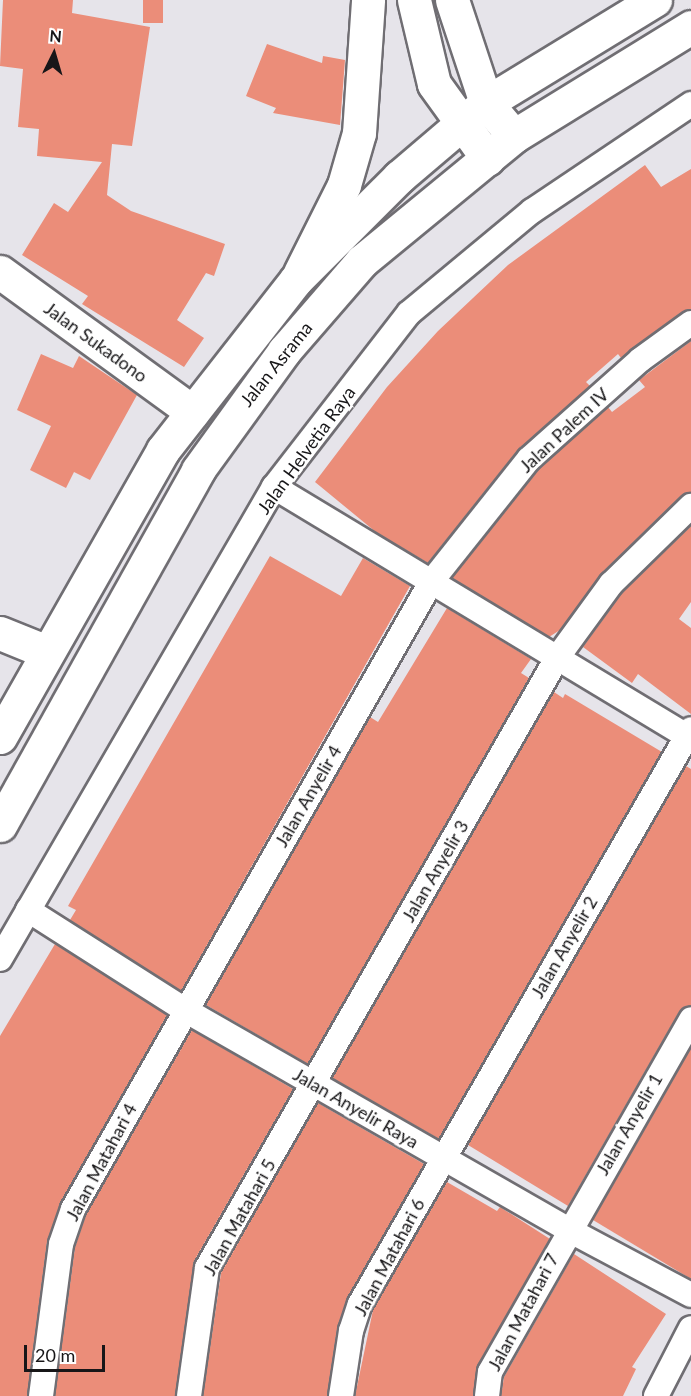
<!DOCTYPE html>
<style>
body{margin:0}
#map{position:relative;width:691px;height:1396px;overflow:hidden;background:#e6e4ea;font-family:Lato,sans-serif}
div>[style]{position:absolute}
.building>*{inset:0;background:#eb8d79;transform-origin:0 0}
.roads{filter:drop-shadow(2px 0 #706e73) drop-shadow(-2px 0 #706e73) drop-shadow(0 2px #706e73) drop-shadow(0 -2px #706e73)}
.street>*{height:24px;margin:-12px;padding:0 12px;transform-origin:12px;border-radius:12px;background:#fff}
.secondary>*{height:33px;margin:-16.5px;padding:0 16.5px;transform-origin:16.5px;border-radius:16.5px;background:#fff}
.primary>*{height:33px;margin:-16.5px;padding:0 16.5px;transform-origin:16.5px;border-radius:16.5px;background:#fff}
.highway>*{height:33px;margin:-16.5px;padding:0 16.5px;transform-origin:16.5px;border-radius:16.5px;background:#fff}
span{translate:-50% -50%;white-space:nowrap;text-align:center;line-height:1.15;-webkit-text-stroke:5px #fff;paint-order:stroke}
.street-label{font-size:18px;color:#171618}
.north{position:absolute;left:24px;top:24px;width:60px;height:60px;-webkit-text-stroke:4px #fff;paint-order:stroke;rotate:5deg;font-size:16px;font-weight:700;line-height:24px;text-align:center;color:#171618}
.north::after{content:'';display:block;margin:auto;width:21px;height:27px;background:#171618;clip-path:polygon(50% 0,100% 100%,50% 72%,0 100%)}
.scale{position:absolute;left:24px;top:1345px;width:81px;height:27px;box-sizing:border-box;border:3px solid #171618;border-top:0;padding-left:8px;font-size:18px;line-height:21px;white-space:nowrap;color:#171618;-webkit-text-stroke:4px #fff;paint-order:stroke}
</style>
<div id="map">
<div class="building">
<i style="clip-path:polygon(3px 0,73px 0,72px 13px,150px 27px,132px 146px,112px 144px,107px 195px,131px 211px,225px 244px,214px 276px,206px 273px,177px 320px,204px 338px,184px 367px,82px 304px,88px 296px,22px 255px,54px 203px,68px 212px,102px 162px,37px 156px,39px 129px,18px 127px,23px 69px,0 66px)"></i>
<i style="left:143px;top:0;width:20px;height:23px"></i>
<i style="clip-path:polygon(267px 44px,322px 63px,323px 56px,345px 60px,340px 125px,273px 113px,276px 108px,246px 96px)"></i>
<i style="clip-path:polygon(645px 165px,661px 187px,691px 169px,691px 309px,621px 358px,618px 354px,586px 382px,590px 386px,518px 450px,428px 563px,377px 533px,315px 482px,387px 387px,438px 331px,508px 265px)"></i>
<i style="clip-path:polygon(691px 341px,691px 492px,681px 496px,601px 574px,560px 630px,549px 637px,452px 578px,539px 469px,608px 407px,612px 412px,645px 387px,639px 380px)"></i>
<i style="clip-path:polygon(41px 354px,73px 368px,79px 356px,137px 395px,90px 480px,74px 472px,66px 488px,30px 470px,51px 426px,17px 410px)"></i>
<i style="clip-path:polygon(691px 526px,691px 602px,679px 619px,691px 628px,691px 714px,638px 674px,632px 683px,583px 647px,622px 593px)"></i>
<i style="clip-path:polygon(270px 556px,341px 596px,363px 558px,410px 586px,181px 991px,70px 920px,76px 910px,68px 906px)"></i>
<i style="clip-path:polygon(447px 608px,531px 659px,521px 673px,529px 678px,308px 1064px,206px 1005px,370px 717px,378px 722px)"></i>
<i style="clip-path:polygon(554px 692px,563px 698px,565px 694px,662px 752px,439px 1139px,332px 1078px)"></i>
<i style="clip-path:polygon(686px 766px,691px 769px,691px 1005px,679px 1012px,568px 1206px,468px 1145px)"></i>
<i style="clip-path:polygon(55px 944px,167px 1015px,60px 1204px,47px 1242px,27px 1396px,0 1396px,0 1036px)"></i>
<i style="clip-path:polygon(192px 1030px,293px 1089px,194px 1261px,175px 1396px,55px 1396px,75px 1247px,86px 1215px)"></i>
<i style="clip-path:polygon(691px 1048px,691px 1279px,593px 1220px)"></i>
<i style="clip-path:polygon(318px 1103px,424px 1164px,347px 1299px,337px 1329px,327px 1396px,203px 1396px,221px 1273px)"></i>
<i style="clip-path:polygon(447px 1182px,497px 1211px,500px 1207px,550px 1239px,478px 1365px,473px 1396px,355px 1396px,373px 1310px)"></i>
<i style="clip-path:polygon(574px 1254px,666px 1314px,632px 1367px,636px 1369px,623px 1396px,501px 1396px,504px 1377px)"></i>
</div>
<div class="roads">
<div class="street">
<i style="left:274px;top:487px;width:487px;rotate:31.1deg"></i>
<i style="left:28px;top:910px;width:186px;rotate:32.5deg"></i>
<i style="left:185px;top:1010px;width:440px;rotate:29.8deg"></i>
<i style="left:567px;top:1229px;width:140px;rotate:28deg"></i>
<i style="left:0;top:959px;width:546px;rotate:-59.86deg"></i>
<i style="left:274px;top:487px;width:220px;rotate:-52.2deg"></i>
<i style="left:409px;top:313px;width:160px;rotate:-39.7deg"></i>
<i style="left:532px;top:211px;width:192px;rotate:-33.9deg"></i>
<i style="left:41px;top:1396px;width:153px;rotate:-82.5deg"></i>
<i style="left:61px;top:1244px;width:37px;rotate:-71deg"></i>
<i style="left:73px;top:1209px;width:722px;rotate:-60.27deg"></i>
<i style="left:431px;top:582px;width:157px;rotate:-51.5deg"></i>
<i style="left:529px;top:459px;width:149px;rotate:-41.7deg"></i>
<i style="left:640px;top:360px;width:63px;rotate:-36deg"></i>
<i style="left:189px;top:1396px;width:129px;rotate:-82deg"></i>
<i style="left:207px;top:1268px;width:703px;rotate:-60.15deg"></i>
<i style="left:557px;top:658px;width:92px;rotate:-53.9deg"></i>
<i style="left:611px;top:584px;width:112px;rotate:-44.3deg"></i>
<i style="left:341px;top:1396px;width:66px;rotate:-81.3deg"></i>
<i style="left:351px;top:1331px;width:28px;rotate:-72deg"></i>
<i style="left:360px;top:1304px;width:663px;rotate:-60.07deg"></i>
<i style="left:487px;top:1396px;width:24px;rotate:-83deg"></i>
<i style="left:490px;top:1372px;width:406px;rotate:-60.3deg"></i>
<i style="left:656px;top:1396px;width:76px;rotate:-62.8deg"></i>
</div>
<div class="secondary">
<i style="left:0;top:272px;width:238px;rotate:36deg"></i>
<i style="left:0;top:633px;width:51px;rotate:22deg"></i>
</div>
<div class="primary">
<i style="left:414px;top:0;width:86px;rotate:76.6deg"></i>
<i style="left:434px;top:84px;width:92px;rotate:54.2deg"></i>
<i style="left:452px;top:0;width:108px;rotate:71.7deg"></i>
<i style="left:486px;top:103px;width:43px;rotate:49.7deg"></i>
<i style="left:300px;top:273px;width:98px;rotate:-63.4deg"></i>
<i style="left:344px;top:185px;width:54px;rotate:-73.9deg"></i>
<i style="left:359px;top:133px;width:133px;rotate:-86.1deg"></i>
</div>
<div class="highway">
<i style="left:0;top:737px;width:330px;rotate:-60.4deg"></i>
<i style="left:163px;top:450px;width:216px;rotate:-52deg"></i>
<i style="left:296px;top:280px;width:146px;rotate:-45deg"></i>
<i style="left:399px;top:177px;width:114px;rotate:-40.4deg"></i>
<i style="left:486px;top:103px;width:198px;rotate:-31.4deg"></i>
<i style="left:0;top:825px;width:406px;rotate:-60.8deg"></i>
<i style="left:198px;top:470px;width:147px;rotate:-54.1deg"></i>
<i style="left:284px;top:351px;width:119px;rotate:-49.1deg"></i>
<i style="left:362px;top:261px;width:197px;rotate:-39.4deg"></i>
<i style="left:514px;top:136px;width:208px;rotate:-31.6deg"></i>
</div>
</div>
<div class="street-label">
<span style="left:96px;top:342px;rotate:36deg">Jalan Sukadono</span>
<span style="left:276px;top:364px;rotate:-51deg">Jalan Asrama</span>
<span style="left:564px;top:430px;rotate:-43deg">Jalan Palem IV</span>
<span style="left:306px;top:450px;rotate:-54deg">Jalan Helvetia Raya</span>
<span style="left:308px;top:796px;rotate:-60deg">Jalan Anyelir 4</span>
<span style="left:435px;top:871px;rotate:-60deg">Jalan Anyelir 3</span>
<span style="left:564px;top:947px;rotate:-60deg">Jalan Anyelir 2</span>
<span style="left:356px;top:1108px;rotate:30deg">Jalan Anyelir Raya</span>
<span style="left:629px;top:1124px;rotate:-60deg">Jalan Anyelir 1</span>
<span style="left:101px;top:1162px;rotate:-62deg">Jalan Matahari 4</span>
<span style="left:239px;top:1217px;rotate:-61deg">Jalan Matahari 5</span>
<span style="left:389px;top:1257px;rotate:-62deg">Jalan Matahari 6</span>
<span style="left:523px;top:1312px;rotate:-62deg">Jalan Matahari 7</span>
</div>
<div class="north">N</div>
<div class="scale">20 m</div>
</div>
